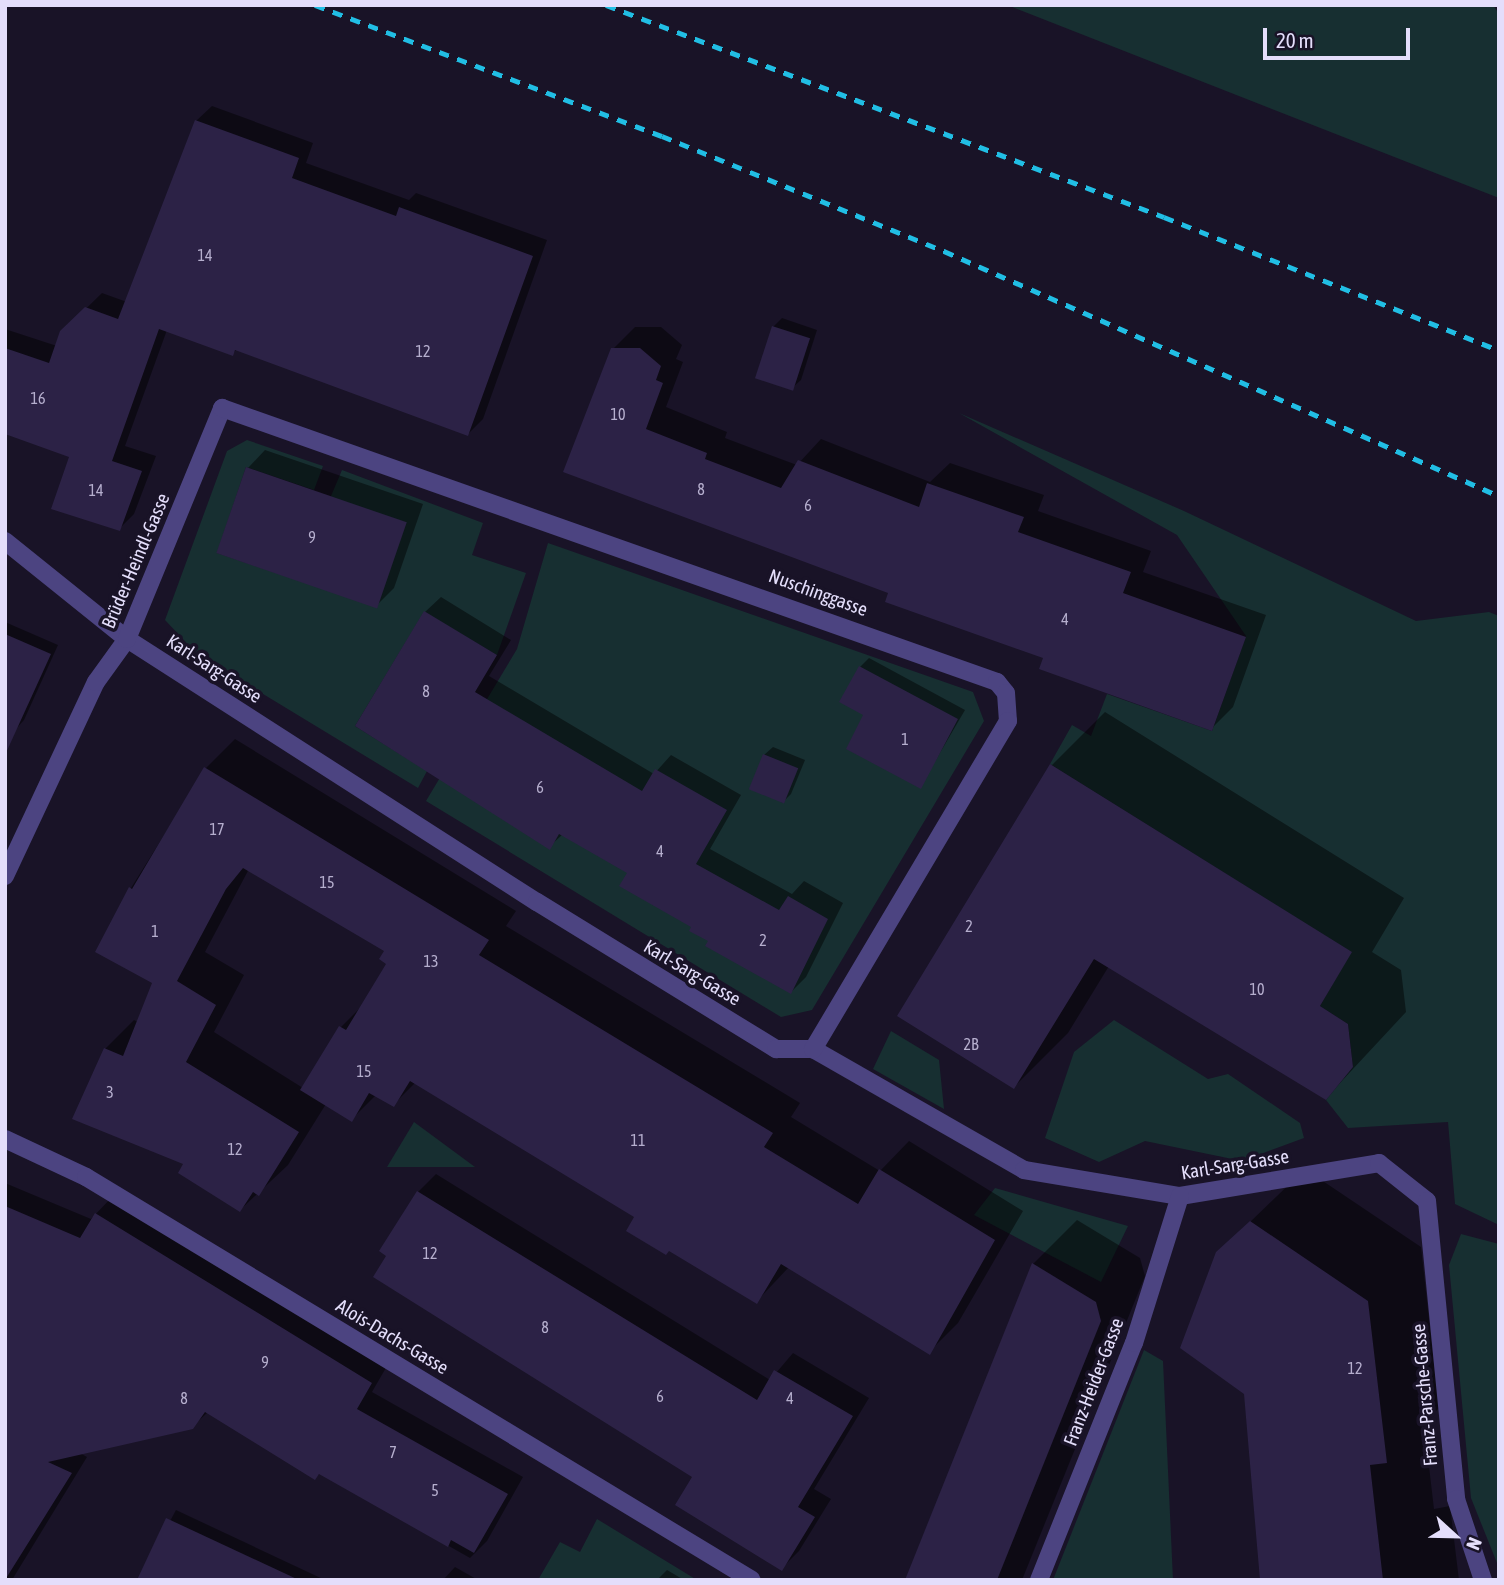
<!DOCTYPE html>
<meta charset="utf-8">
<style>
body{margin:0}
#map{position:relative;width:1504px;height:1585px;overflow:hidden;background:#191327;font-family:"Asap Condensed",sans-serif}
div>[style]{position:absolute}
.green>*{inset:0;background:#172f31}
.shadow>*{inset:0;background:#0007}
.building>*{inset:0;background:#2c2246;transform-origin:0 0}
.minor>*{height:18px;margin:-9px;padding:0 9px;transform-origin:9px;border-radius:9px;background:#4c4481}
.rail>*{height:5px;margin-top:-2.5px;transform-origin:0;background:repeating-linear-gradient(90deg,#21bee4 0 10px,transparent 0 19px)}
span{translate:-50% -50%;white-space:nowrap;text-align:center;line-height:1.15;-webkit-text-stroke:7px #191327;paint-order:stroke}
.number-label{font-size:16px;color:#b6afce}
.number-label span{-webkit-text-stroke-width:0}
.street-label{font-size:19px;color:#e4defb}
.frame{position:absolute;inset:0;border:7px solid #e4defb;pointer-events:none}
.north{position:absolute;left:1420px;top:1501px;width:70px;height:70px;-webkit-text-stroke:5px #191327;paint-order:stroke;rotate:112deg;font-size:19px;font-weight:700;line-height:28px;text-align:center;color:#e4defb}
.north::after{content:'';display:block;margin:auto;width:24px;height:32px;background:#e4defb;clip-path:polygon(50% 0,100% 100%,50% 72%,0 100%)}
.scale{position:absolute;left:1263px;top:28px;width:147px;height:32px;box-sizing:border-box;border:4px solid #e4defb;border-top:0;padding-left:9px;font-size:21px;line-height:24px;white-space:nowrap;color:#e4defb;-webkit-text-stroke:5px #191327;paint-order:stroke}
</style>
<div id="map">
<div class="green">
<i style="clip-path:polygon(1007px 5px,1493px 5px,1499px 14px,1499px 198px)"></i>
<i style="clip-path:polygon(959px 413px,1184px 511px,1416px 621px,1489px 612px,1499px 616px,1499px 1225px,1455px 1204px,1448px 1122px,1348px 1128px,1326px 1100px,1353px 1067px,1348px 1024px,1320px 1006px,1351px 952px,1050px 764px,1072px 725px,1091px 736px,1107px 694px,1212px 731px,1246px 636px,1177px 535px)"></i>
<i style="clip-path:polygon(247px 440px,323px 466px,314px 490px,246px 467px,217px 553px,377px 607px,331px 496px,342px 470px,483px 523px,472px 555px,526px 573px,497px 655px,424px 612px,355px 726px,427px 771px,418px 788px,197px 654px,165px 620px,227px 451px)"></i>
<i style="clip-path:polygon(548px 543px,973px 692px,984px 721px,812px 1010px,781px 1017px,426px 801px,517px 649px)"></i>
<i style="clip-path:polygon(1114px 1020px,1208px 1079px,1228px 1074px,1300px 1123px,1304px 1138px,1242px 1161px,1145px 1141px,1099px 1162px,1045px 1138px,1074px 1052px)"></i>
<i style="clip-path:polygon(891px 1031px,939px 1060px,944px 1109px,873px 1069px)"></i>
<i style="clip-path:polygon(414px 1122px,475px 1167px,387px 1167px)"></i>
<i style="clip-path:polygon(995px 1188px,1128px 1226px,1101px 1282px,974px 1215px)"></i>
<i style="clip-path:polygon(1461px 1234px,1499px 1244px,1499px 1568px,1471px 1498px,1449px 1265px)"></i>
<i style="clip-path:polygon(1144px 1350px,1163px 1361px,1173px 1580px,1053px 1580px)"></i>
<i style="clip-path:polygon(597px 1519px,697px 1580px,538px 1580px,560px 1542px,580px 1552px)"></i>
</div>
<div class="shadow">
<i style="clip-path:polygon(212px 106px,313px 143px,306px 163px,409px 200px,416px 193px,547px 240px,483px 419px,468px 434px,237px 349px,232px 354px,167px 330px,125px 446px,156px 456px,134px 514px,119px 529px,71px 456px,5px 432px,5px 329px,57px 346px,62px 332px,102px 293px,127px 302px,196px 121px)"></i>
<i style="clip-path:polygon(782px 318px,817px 330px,801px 380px,792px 388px,773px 327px)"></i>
<i style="clip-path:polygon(635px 327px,661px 327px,682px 345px,676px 359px,683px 362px,666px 407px,727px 432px,725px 438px,797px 465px,821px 439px,930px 482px,950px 463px,1044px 495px,1038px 511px,1151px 551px,1143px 572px,1266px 615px,1233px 707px,1211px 729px,891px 592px,565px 471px,613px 349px)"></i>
<i style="clip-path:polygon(265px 450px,423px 504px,394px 588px,376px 606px,248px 468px)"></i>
<i style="clip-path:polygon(441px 597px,511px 640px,489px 676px,654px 774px,671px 755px,741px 795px,710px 849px,792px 894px,804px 881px,843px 903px,806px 977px,791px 992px,693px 927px,629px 872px,563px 834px,549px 847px,425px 612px)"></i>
<i style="clip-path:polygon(5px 622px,58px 645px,24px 720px,16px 729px,5px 724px)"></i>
<i style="clip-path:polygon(869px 658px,965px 710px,920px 787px,866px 714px,860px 667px)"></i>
<i style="clip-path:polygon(1105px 712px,1404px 898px,1372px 952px,1401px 970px,1406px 1012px,1326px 1098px,1109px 966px,1068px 1033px,1014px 1087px,1052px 765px)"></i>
<i style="clip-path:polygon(evenodd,235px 739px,516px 911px,506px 926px,800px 1103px,791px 1117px,880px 1171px,909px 1141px,1023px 1211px,958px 1323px,929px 1352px,789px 1267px,756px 1302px,636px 1216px,416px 1082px,394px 1104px,376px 1095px,351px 1120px,326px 1104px,288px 1165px,240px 1210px,186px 1163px,105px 1049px,134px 1020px,138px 1022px,154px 982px,98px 951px,131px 888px,206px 768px,235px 739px,249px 869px,387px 951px,389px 963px,364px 1004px,341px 1027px,303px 1088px,214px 1032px,244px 975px,205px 952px,249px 869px)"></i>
<i style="clip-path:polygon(773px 747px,805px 760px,791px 794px,782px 803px,764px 755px)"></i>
<i style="clip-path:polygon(1305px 1169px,1421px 1247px,1439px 1408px,1424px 1423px,1434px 1509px,1450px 1506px,1459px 1580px,1262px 1580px,1246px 1393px,1218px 1253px)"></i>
<i style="clip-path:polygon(436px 1174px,770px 1380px,793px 1353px,869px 1398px,814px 1489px,831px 1499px,799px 1551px,782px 1568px,695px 1476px,388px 1255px,418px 1192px)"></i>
<i style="clip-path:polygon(5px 1183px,91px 1219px,112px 1197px,387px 1366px,372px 1392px,523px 1477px,487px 1541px,470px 1558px,320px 1473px,315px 1478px,208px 1412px,192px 1427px,80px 1453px,87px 1457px,12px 1580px,5px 1580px)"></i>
<i style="clip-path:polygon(1077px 1220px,1140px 1258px,1145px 1276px,1022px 1580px,907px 1580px,1033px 1264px)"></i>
<i style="clip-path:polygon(176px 1510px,325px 1580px,138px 1580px)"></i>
<i style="clip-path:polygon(455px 1567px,478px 1580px,443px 1580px)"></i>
<i style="clip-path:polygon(667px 1570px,684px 1580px,657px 1580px)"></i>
</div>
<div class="building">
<i style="clip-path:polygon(195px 120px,299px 158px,292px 178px,396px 216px,399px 207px,533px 256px,468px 436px,235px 350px,233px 356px,159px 329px,112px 461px,142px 471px,120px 531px,51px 509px,69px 457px,5px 434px,5px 348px,49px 363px,60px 331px,85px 307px,118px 319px)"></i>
<i style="left:772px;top:326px;width:40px;height:55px;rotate:18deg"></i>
<i style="clip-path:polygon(611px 348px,640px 348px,661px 366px,656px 380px,663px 383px,646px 429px,707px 453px,705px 459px,781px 488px,798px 460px,919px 507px,927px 483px,1024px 517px,1018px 532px,1131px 572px,1123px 593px,1246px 637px,1212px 731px,1039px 669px,1043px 658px,885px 602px,888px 593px,563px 472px)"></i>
<i style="left:246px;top:467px;width:170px;height:91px;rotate:19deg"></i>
<i style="clip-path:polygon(424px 611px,497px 655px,475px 692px,642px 791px,655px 769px,727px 810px,696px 864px,779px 910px,788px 896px,828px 919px,791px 994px,705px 946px,708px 941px,689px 931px,691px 927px,619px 886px,627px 873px,559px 834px,550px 850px,355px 726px)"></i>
<i style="clip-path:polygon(5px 634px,51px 654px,5px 755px)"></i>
<i style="clip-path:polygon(859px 666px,958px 719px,921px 789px,846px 749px,863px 715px,839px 702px)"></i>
<i style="left:763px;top:754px;width:38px;height:38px;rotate:22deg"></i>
<i style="clip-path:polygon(1050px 764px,1352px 952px,1320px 1006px,1348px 1024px,1353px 1067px,1326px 1100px,1094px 959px,1014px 1089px,897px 1016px)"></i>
<i style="clip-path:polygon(204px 767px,489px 940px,479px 955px,773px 1133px,764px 1147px,858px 1204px,879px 1169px,995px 1240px,930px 1355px,781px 1264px,757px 1304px,669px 1251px,666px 1255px,626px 1231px,634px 1217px,410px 1081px,394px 1107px,369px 1093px,352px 1122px,300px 1090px,339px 1026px,346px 1030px,386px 964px,379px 959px,384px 951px,243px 868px,226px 889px,177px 981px,216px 1005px,186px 1062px,299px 1132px,259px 1196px,253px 1192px,240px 1212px,178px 1173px,183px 1164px,72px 1119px,104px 1048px,123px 1056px,152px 983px,95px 952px,129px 887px,132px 889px)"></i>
<i style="clip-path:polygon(417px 1191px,757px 1400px,774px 1370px,853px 1416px,798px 1507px,815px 1517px,782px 1571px,675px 1505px,692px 1477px,373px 1277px,386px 1256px,379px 1251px)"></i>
<i style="clip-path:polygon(5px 1206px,80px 1238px,95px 1213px,372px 1383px,357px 1409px,508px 1494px,474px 1553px,451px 1540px,448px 1547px,319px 1474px,315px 1480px,205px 1412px,193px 1429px,48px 1462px,72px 1473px,5px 1580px)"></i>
<i style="clip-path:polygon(1250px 1221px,1368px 1301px,1387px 1463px,1370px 1465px,1383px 1580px,1260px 1580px,1244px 1394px,1180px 1348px,1216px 1252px)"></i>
<i style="clip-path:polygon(1032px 1263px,1096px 1302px,1101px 1321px,997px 1580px,905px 1580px)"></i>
<i style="clip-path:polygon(166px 1518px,299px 1580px,137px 1580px)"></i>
</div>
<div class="minor">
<i style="left:5px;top:541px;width:156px;rotate:38.8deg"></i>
<i style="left:127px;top:639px;width:487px;rotate:32.7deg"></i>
<i style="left:537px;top:902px;width:281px;rotate:31.6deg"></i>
<i style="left:776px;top:1049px;width:37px"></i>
<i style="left:813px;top:1049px;width:243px;rotate:29.8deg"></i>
<i style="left:1024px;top:1170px;width:158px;rotate:9.5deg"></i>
<i style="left:1180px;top:1196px;width:202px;rotate:-9.4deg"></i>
<i style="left:1379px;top:1163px;width:61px;rotate:38.4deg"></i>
<i style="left:1427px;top:1201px;width:299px;rotate:84.4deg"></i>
<i style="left:1456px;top:1499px;width:85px;rotate:71.6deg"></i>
<i style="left:5px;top:876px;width:214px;rotate:-64.9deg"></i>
<i style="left:96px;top:682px;width:53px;rotate:-54.2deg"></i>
<i style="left:127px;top:639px;width:250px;rotate:-67.6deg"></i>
<i style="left:222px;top:408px;width:822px;rotate:19.47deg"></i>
<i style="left:997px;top:682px;width:14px;rotate:51deg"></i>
<i style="left:1006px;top:693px;width:28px;rotate:86deg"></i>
<i style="left:1008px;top:721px;width:382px;rotate:120.7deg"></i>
<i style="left:5px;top:1139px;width:89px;rotate:25.1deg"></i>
<i style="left:86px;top:1177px;width:778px;rotate:31.18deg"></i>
<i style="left:1039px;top:1580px;width:255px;rotate:-68.2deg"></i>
<i style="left:1134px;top:1343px;width:154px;rotate:-72.6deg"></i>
</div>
<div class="rail">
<i style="left:315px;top:5px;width:371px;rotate:20.7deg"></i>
<i style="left:662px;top:136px;width:305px;rotate:22.2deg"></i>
<i style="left:944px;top:251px;width:607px;rotate:23.82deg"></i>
<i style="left:606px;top:5px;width:597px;rotate:20.8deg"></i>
<i style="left:1164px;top:217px;width:360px;rotate:21.7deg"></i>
</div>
<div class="number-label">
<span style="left:205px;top:255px">14</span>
<span style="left:423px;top:351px">12</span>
<span style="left:38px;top:398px">16</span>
<span style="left:618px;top:414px">10</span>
<span style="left:701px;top:489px">8</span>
<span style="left:96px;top:490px">14</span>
<span style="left:808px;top:505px">6</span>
<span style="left:312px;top:537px">9</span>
<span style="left:1065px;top:619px">4</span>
<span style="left:426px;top:691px">8</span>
<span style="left:905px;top:739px">1</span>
<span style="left:540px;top:787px">6</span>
<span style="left:217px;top:829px">17</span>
<span style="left:660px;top:851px">4</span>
<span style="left:327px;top:882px">15</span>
<span style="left:969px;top:926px">2</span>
<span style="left:155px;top:931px">1</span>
<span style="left:763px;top:940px">2</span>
<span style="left:431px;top:961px">13</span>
<span style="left:1257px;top:989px">10</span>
<span style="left:971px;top:1044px">2B</span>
<span style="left:364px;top:1071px">15</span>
<span style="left:110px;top:1092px">3</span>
<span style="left:638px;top:1140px">11</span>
<span style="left:235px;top:1149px">12</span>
<span style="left:430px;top:1253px">12</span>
<span style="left:545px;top:1327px">8</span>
<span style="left:265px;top:1362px">9</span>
<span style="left:1355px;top:1368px">12</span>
<span style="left:660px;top:1396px">6</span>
<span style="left:184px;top:1398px">8</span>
<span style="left:790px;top:1398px">4</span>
<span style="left:393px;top:1452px">7</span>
<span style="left:435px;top:1490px">5</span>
</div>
<div class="street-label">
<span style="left:136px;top:561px;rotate:-67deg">Brüder-Heindl-Gasse</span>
<span style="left:818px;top:593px;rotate:20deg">Nuschinggasse</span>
<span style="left:214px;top:669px;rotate:33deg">Karl-Sarg-Gasse</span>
<span style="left:692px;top:973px;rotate:31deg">Karl-Sarg-Gasse</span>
<span style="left:1235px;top:1165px;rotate:-9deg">Karl-Sarg-Gasse</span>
<span style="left:392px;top:1337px;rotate:31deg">Alois-Dachs-Gasse</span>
<span style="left:1094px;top:1382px;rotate:-69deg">Franz-Heider-Gasse</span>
<span style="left:1425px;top:1395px;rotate:-95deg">Franz-Parsche-Gasse</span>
</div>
<div class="frame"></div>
<div class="north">N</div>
<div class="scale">20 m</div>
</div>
